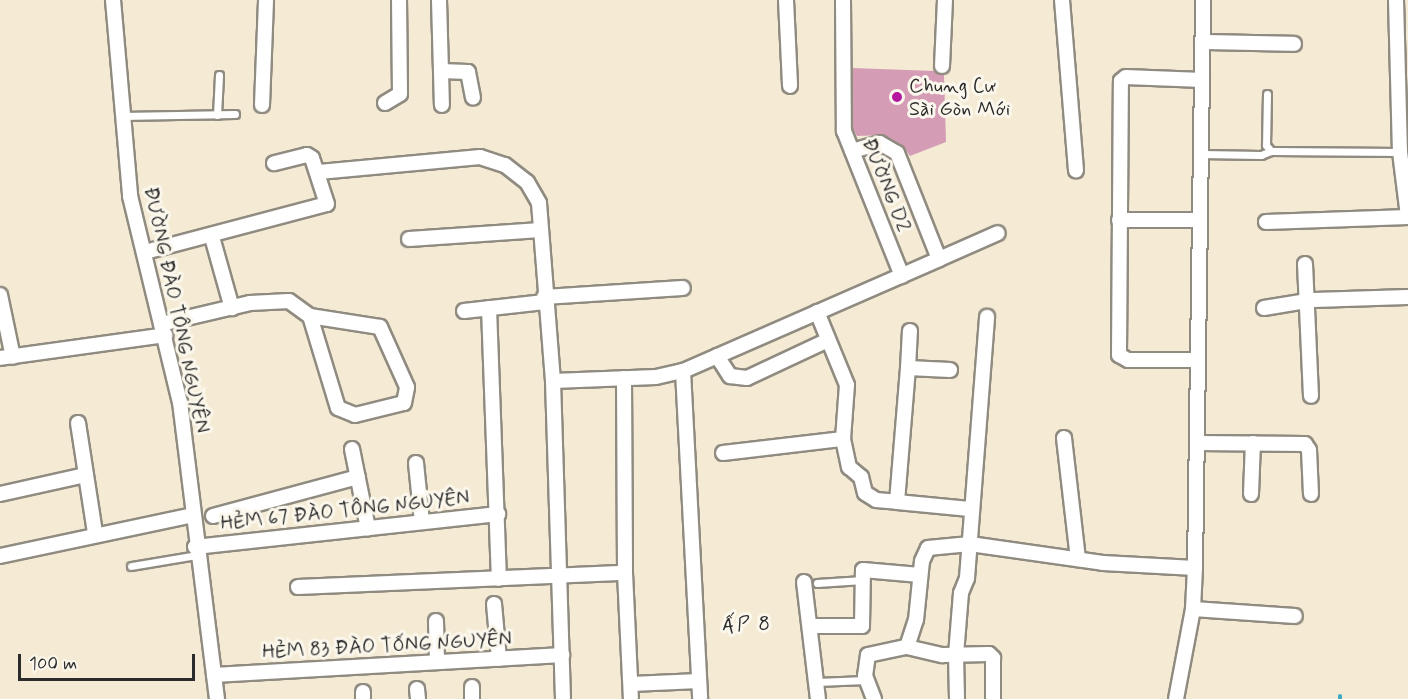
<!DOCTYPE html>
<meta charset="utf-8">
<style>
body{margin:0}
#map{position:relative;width:1408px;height:699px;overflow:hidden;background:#f5ebd5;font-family:Mynerve,sans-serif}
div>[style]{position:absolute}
.stream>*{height:4px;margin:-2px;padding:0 2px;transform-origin:2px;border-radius:2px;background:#43a8c3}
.building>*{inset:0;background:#d49cb5}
.roads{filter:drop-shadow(2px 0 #908b80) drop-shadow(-2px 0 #908b80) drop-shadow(0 2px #908b80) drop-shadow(0 -2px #908b80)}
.lane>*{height:7px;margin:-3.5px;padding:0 3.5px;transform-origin:3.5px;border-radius:3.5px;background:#fff}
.street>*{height:14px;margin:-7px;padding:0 7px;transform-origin:7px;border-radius:7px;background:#fff}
.dots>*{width:16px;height:16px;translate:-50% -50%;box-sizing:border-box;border:3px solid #fbf7ec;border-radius:50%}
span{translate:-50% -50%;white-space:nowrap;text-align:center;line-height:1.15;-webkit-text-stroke:6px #fbf7ec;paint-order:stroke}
.poi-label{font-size:20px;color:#2b2b2b}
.left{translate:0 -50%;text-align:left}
.street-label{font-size:20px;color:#2b2b2b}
.neighbourhood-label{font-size:21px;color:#2b2b2b;letter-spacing:1.5px}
.scale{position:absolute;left:18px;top:654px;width:177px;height:27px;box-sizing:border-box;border:3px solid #2b2b2b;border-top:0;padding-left:8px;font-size:18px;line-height:21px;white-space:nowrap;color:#2b2b2b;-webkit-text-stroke:4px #fbf7ec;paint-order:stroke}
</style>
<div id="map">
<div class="stream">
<i style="left:1340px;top:699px;width:3px;rotate:-90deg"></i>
</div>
<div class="building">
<i style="clip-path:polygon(853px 68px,934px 71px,944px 75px,946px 142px,910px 156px,902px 145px,884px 135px,857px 136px,853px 129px)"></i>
</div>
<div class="roads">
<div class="lane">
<i style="left:1267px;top:94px;width:51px;rotate:91.1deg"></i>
<i style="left:1266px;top:145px;width:8px;rotate:50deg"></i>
<i style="left:1271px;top:151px;width:129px;rotate:0.4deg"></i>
<i style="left:217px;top:115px;width:40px;rotate:-87.1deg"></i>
<i style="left:121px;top:116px;width:114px;rotate:-1deg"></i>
<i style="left:1201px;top:154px;width:60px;rotate:1deg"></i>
<i style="left:1261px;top:155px;width:11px;rotate:-22deg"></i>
<i style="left:131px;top:566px;width:67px;rotate:-9.5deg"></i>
<i style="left:817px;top:583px;width:46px;rotate:-3.7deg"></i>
<i style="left:816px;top:682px;width:50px;rotate:-2.3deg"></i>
</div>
<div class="street">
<i style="left:113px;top:0;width:197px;rotate:85deg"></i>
<i style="left:130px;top:196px;width:212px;rotate:76.4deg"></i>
<i style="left:180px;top:402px;width:299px;rotate:82.9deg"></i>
<i style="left:439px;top:0;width:105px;rotate:88.4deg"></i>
<i style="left:786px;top:0;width:86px;rotate:87.3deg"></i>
<i style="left:843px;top:0;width:131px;rotate:89.6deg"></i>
<i style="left:844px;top:131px;width:156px;rotate:68.2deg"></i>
<i style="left:1062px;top:0;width:171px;rotate:85.3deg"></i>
<i style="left:1396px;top:0;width:152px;rotate:88.5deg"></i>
<i style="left:1400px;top:152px;width:64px;rotate:82.9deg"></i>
<i style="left:1202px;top:42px;width:92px;rotate:1.2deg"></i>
<i style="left:942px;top:66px;width:66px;rotate:-87.4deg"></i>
<i style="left:441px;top:71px;width:27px;rotate:2deg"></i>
<i style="left:468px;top:72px;width:26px;rotate:79deg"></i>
<i style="left:385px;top:103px;width:17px;rotate:-31deg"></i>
<i style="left:400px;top:94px;width:94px;rotate:-90.6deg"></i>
<i style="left:262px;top:105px;width:105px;rotate:-87.8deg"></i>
<i style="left:319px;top:172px;width:162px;rotate:-5.3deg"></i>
<i style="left:480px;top:157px;width:26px;rotate:18deg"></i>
<i style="left:505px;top:165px;width:28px;rotate:38deg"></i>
<i style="left:527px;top:182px;width:24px;rotate:60deg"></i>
<i style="left:539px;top:203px;width:179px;rotate:85.5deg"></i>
<i style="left:553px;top:381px;width:318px;rotate:88.2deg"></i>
<i style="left:1119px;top:220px;width:81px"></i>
<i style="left:1266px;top:222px;width:142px;rotate:-2deg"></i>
<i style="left:212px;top:237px;width:74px;rotate:74.3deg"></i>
<i style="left:409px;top:239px;width:132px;rotate:-3.9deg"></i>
<i style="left:145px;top:252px;width:188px;rotate:-14.8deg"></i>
<i style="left:327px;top:204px;width:48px;rotate:-108.1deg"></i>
<i style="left:312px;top:158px;width:6px;rotate:-149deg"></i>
<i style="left:307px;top:155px;width:34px;rotate:166deg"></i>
<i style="left:939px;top:259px;width:64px;rotate:-23.8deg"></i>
<i style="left:1305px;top:264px;width:132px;rotate:87.4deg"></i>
<i style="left:0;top:295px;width:63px;rotate:78.2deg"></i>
<i style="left:544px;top:297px;width:139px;rotate:-3.7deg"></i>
<i style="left:489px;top:308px;width:271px;rotate:87.9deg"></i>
<i style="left:1264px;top:308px;width:50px;rotate:-9.3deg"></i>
<i style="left:1313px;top:300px;width:95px;rotate:-1.8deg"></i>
<i style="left:464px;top:311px;width:81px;rotate:-6.4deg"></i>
<i style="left:161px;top:324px;width:91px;rotate:-13.3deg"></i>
<i style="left:250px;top:303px;width:39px;rotate:-3deg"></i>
<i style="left:289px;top:301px;width:26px;rotate:36deg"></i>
<i style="left:310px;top:316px;width:96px;rotate:73.1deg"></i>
<i style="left:338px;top:408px;width:18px;rotate:22deg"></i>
<i style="left:355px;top:415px;width:50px;rotate:-13.8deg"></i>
<i style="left:404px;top:403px;width:16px;rotate:-79deg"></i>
<i style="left:407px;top:387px;width:66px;rotate:-114.2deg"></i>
<i style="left:380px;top:327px;width:71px;rotate:-171.1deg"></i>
<i style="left:717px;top:356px;width:24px;rotate:57deg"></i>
<i style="left:730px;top:376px;width:17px;rotate:7deg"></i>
<i style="left:747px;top:378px;width:89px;rotate:-25.1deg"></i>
<i style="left:0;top:358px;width:167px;rotate:-7.9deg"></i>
<i style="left:1197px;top:360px;width:69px;rotate:180deg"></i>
<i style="left:1128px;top:360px;width:10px;rotate:-151deg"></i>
<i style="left:1119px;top:355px;width:274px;rotate:-89.6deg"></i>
<i style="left:1121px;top:81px;width:6px;rotate:-39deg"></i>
<i style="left:1126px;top:77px;width:76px;rotate:2.3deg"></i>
<i style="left:908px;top:368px;width:37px;rotate:-87deg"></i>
<i style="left:950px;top:370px;width:42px;rotate:-177.3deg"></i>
<i style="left:908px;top:368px;width:134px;rotate:94.7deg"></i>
<i style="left:897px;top:502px;width:73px;rotate:5.5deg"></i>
<i style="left:683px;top:371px;width:328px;rotate:87deg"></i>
<i style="left:624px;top:378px;width:195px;rotate:89.7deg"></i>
<i style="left:625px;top:573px;width:126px;rotate:87.3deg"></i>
<i style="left:553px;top:381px;width:103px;rotate:-2.2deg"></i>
<i style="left:656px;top:377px;width:28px;rotate:-13deg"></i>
<i style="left:683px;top:371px;width:279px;rotate:-23.6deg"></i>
<i style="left:939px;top:259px;width:114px;rotate:-111.6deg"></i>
<i style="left:897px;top:153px;width:20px;rotate:-150deg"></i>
<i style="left:880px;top:143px;width:29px;rotate:164deg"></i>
<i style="left:78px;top:423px;width:111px;rotate:81.2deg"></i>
<i style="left:1064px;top:438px;width:122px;rotate:83.4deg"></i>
<i style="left:843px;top:439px;width:29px;rotate:78deg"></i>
<i style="left:849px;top:467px;width:16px;rotate:40deg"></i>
<i style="left:861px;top:477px;width:16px;rotate:76deg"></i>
<i style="left:865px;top:493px;width:13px;rotate:32deg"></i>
<i style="left:876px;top:500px;width:21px;rotate:5deg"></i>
<i style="left:1197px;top:443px;width:108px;rotate:0.5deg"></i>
<i style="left:1305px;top:444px;width:7px;rotate:56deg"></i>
<i style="left:1309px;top:450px;width:44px;rotate:87.4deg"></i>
<i style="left:352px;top:449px;width:81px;rotate:78.6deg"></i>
<i style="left:723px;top:453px;width:121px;rotate:-6.7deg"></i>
<i style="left:843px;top:439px;width:54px;rotate:-85.8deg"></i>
<i style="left:847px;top:385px;width:79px;rotate:-112.3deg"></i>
<i style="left:416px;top:463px;width:59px;rotate:84.2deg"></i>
<i style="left:0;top:494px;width:88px;rotate:-12.5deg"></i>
<i style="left:1251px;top:494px;width:51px;rotate:-87.8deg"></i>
<i style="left:213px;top:516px;width:150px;rotate:-15.1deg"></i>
<i style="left:195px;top:547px;width:305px;rotate:-6.2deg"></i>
<i style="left:0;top:556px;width:197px;rotate:-12deg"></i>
<i style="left:804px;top:582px;width:118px;rotate:83.2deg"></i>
<i style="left:298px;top:587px;width:327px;rotate:-2.5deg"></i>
<i style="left:494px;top:604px;width:55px;rotate:84.8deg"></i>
<i style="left:1193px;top:609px;width:102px;rotate:3.9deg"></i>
<i style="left:436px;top:621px;width:41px;rotate:88.6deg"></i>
<i style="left:811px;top:626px;width:51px"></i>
<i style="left:862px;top:626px;width:56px;rotate:-89deg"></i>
<i style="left:863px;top:570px;width:57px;rotate:5deg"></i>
<i style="left:907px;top:647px;width:37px;rotate:13deg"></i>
<i style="left:943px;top:655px;width:46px;rotate:-1.2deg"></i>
<i style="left:989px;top:654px;width:6px;rotate:45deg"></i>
<i style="left:993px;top:658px;width:41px;rotate:90deg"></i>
<i style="left:214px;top:675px;width:349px;rotate:-3.3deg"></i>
<i style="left:631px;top:684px;width:68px;rotate:-2.5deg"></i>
<i style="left:472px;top:687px;width:12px;rotate:90deg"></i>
<i style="left:417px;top:689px;width:10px;rotate:84deg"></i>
<i style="left:363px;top:692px;width:7px;rotate:90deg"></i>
<i style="left:874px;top:699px;width:25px;rotate:-111deg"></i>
<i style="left:865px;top:676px;width:21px;rotate:-82deg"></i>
<i style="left:868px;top:655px;width:40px;rotate:-12deg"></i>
<i style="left:907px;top:647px;width:28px;rotate:-72deg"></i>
<i style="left:916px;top:620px;width:59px;rotate:-84.2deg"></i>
<i style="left:922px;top:561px;width:14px;rotate:-65deg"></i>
<i style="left:928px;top:548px;width:42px;rotate:-5.4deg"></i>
<i style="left:970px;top:544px;width:134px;rotate:8.1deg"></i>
<i style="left:1103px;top:563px;width:92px;rotate:3.1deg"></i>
<i style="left:957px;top:699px;width:44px;rotate:-91.3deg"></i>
<i style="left:956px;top:655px;width:62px;rotate:-85.4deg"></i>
<i style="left:961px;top:593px;width:16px;rotate:-68deg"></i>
<i style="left:967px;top:578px;width:262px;rotate:-85.6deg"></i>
<i style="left:1176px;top:699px;width:92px;rotate:-79.3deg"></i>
<i style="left:1193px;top:609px;width:41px;rotate:-87.2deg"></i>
<i style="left:1195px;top:568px;width:568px;rotate:-89.19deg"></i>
</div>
</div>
<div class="dots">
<i style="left:897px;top:97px;background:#b5179e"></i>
</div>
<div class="poi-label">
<span class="left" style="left:909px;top:98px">Chung Cư<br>Sài Gòn Mới</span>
</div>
<div class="street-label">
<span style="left:886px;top:185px;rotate:68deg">ĐƯỜNG D2</span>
<span style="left:176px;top:310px;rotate:78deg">ĐƯỜNG ĐÀO TÔNG NGUYÊN</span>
<span style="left:345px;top:511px;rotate:-6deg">HẺM 67 ĐÀO TÔNG NGUYÊN</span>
<span style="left:387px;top:646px;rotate:-3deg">HẺM 83 ĐÀO TỐNG NGUYÊN</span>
</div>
<div class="neighbourhood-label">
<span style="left:747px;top:624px">ẤP 8</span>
</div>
<div class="scale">100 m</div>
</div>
